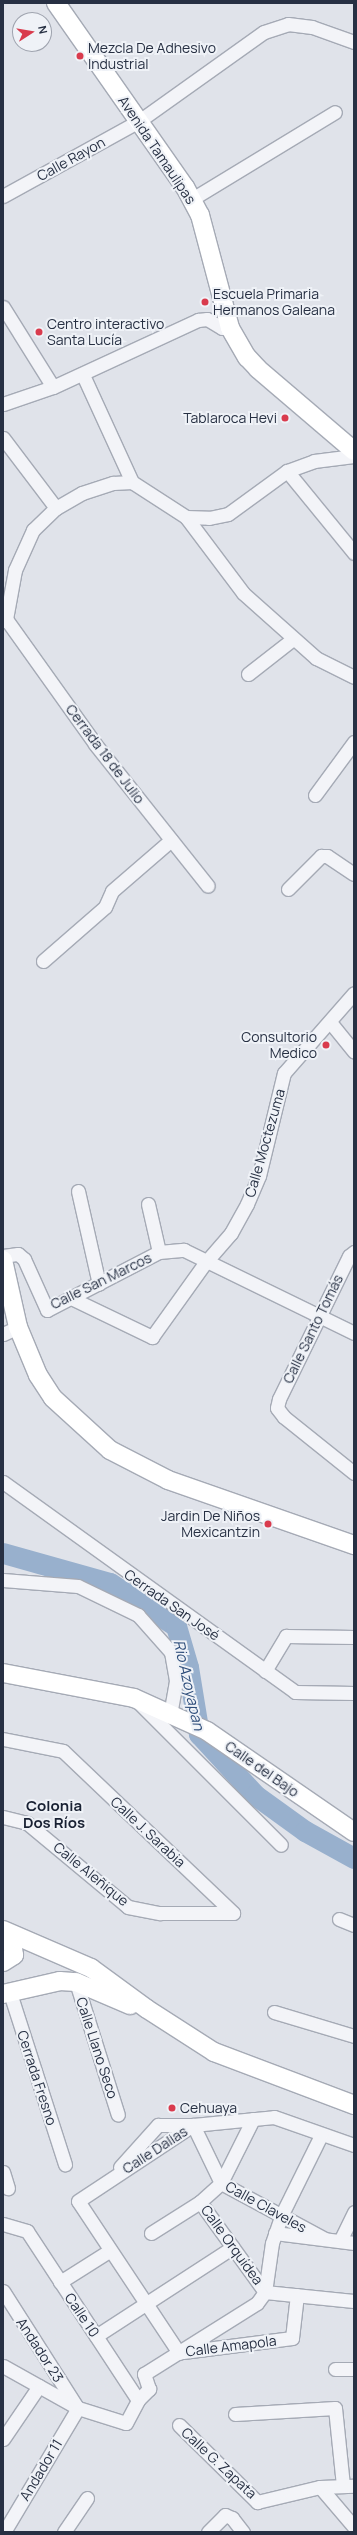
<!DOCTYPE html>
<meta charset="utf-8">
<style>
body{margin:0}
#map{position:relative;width:357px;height:2535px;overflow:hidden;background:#e0e3ea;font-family:Manrope,sans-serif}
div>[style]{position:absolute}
.river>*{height:21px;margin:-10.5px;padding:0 10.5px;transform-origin:10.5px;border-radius:10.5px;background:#98b0cd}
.roads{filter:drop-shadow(1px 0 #a5aab5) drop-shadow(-1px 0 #a5aab5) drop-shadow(0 1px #a5aab5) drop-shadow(0 -1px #a5aab5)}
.street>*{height:13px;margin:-6.5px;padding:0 6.5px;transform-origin:6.5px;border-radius:6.5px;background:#f3f4f8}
.secondary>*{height:18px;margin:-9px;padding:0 9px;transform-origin:9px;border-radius:9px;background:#fff}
.dots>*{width:11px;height:11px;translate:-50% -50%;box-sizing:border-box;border:2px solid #eff2f7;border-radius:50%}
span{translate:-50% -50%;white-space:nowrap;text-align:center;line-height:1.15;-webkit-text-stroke:4px #eff2f7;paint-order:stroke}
.poi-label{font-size:14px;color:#273043}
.left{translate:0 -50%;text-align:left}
.right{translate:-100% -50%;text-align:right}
.street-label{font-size:14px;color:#273043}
.water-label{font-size:15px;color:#2e4d7a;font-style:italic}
.neighbourhood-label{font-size:15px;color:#192133;font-weight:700}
.frame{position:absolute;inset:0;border:4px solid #273043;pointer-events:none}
.north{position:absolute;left:12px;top:12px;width:40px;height:40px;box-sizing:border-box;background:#eff2f7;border:1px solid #9fa4af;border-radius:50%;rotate:78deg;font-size:11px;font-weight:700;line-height:16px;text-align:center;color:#273043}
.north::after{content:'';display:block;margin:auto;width:14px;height:18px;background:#d93b4d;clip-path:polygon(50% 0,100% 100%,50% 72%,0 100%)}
</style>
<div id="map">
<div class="river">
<i style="left:3px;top:1553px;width:111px;rotate:15.7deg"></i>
<i style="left:110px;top:1583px;width:79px;rotate:33.1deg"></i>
<i style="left:176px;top:1626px;width:43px;rotate:73.7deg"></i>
<i style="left:188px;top:1667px;width:68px;rotate:80.7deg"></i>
<i style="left:199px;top:1734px;width:83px;rotate:47.4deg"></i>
<i style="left:255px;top:1795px;width:62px;rotate:35.8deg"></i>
<i style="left:305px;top:1831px;width:56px;rotate:28.9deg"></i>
</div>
<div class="roads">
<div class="street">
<i style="left:3px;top:196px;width:155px;rotate:-28.9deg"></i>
<i style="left:139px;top:121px;width:153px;rotate:-35.5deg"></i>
<i style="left:264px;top:32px;width:25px;rotate:-18deg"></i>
<i style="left:288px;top:24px;width:24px;rotate:7deg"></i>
<i style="left:312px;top:27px;width:45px;rotate:19.7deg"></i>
<i style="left:192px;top:199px;width:167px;rotate:-31.3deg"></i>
<i style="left:3px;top:307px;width:94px;rotate:58deg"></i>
<i style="left:83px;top:375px;width:118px;rotate:65.4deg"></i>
<i style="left:3px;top:404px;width:53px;rotate:-18.8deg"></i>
<i style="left:53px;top:387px;width:160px;rotate:-24.8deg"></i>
<i style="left:198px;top:320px;width:9px;rotate:-6deg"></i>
<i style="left:207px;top:319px;width:17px;rotate:31deg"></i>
<i style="left:222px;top:328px;width:8px"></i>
<i style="left:3px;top:438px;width:88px;rotate:52.9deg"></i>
<i style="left:287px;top:471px;width:106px;rotate:50.7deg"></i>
<i style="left:186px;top:517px;width:95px;rotate:53.1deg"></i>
<i style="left:243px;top:593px;width:98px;rotate:41.7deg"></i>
<i style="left:316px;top:658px;width:42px;rotate:26.6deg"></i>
<i style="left:6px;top:619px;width:153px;rotate:54.5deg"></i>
<i style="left:95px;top:744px;width:181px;rotate:51.5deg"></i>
<i style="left:3px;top:621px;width:4px;rotate:-34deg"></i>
<i style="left:6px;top:619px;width:50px;rotate:-79.6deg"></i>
<i style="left:15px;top:570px;width:44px;rotate:-65.8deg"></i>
<i style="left:33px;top:530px;width:32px;rotate:-44deg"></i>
<i style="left:56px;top:508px;width:30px;rotate:-30deg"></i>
<i style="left:82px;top:493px;width:33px;rotate:-18deg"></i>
<i style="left:113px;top:483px;width:19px;rotate:-3deg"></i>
<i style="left:132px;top:482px;width:64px;rotate:32.9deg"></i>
<i style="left:186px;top:517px;width:23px;rotate:2deg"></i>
<i style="left:209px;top:518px;width:19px;rotate:-12deg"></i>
<i style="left:228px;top:514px;width:73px;rotate:-36.1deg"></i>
<i style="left:287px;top:471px;width:29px;rotate:-20deg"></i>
<i style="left:314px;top:461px;width:40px;rotate:-7.1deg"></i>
<i style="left:248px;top:674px;width:57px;rotate:-37.9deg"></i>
<i style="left:315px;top:795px;width:66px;rotate:-53.7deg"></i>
<i style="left:288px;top:889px;width:47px;rotate:-45deg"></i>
<i style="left:321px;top:856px;width:6px"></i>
<i style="left:327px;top:856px;width:32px;rotate:34deg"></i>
<i style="left:43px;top:961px;width:82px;rotate:-41.1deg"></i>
<i style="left:105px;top:907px;width:17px;rotate:-66deg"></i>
<i style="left:112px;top:891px;width:78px;rotate:-40.8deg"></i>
<i style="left:330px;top:1022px;width:38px;rotate:51deg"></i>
<i style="left:78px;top:1191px;width:95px;rotate:77.3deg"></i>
<i style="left:148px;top:1204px;width:49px;rotate:77.1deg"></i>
<i style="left:354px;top:1252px;width:6px;rotate:141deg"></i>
<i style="left:349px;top:1256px;width:159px;rotate:116.1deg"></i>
<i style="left:279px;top:1399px;width:9px;rotate:103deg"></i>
<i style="left:277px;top:1408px;width:11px;rotate:52deg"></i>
<i style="left:284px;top:1417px;width:90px;rotate:38.7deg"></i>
<i style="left:3px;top:1256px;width:15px;rotate:-8deg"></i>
<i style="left:18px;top:1254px;width:8px;rotate:40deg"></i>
<i style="left:24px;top:1259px;width:56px;rotate:65.7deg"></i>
<i style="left:47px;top:1310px;width:126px;rotate:-27.4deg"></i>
<i style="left:159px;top:1252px;width:25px;rotate:-5deg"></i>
<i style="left:184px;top:1250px;width:189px;rotate:26deg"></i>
<i style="left:73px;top:1299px;width:88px;rotate:25.7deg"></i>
<i style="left:152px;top:1337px;width:91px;rotate:-54.4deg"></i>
<i style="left:205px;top:1263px;width:40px;rotate:-49deg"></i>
<i style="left:231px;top:1233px;width:33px;rotate:-61deg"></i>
<i style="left:247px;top:1204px;width:30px;rotate:-67deg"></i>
<i style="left:259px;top:1176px;width:106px;rotate:-76.4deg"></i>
<i style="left:284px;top:1073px;width:106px;rotate:-48.8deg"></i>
<i style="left:3px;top:1334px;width:17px;rotate:-25deg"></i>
<i style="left:3px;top:1482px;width:360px;rotate:35.7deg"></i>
<i style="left:295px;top:1692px;width:59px;rotate:1deg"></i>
<i style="left:3px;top:1580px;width:75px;rotate:4.6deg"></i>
<i style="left:78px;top:1586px;width:67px;rotate:25.8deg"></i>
<i style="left:138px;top:1615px;width:50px;rotate:48.3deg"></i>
<i style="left:171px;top:1652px;width:29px;rotate:80deg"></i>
<i style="left:176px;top:1681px;width:36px;rotate:100deg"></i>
<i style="left:265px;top:1671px;width:41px;rotate:-59deg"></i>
<i style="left:286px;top:1636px;width:68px;rotate:0.8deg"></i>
<i style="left:140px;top:1704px;width:199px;rotate:45deg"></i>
<i style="left:3px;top:1739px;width:61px;rotate:11.3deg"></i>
<i style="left:63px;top:1751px;width:235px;rotate:43.6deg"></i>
<i style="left:3px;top:1817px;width:25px;rotate:14deg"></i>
<i style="left:27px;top:1823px;width:131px;rotate:39.7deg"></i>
<i style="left:128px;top:1907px;width:33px;rotate:11deg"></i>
<i style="left:160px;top:1913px;width:73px"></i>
<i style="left:339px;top:1919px;width:16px;rotate:22deg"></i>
<i style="left:76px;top:1982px;width:139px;rotate:72.5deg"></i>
<i style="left:10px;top:1993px;width:180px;rotate:72.2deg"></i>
<i style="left:274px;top:2012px;width:84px;rotate:16.7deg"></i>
<i style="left:253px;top:2119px;width:72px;rotate:116.6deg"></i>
<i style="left:221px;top:2183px;width:28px;rotate:138deg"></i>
<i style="left:200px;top:2202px;width:111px;rotate:54.2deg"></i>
<i style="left:120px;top:2167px;width:57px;rotate:-47.9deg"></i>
<i style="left:158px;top:2125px;width:35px"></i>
<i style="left:193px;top:2125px;width:64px;rotate:64.2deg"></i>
<i style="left:221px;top:2183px;width:118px;rotate:28.3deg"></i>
<i style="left:3px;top:2172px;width:17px;rotate:73deg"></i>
<i style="left:3px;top:2224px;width:25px;rotate:16deg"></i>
<i style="left:27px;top:2231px;width:202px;rotate:56.7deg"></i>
<i style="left:151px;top:2233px;width:58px;rotate:-32.3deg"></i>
<i style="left:275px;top:2233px;width:80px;rotate:7.2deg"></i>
<i style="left:340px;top:2241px;width:32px;rotate:-64deg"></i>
<i style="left:60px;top:2282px;width:58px;rotate:-32.3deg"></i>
<i style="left:3px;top:2291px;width:138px;rotate:57.5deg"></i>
<i style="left:265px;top:2292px;width:89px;rotate:5.8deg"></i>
<i style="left:96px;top:2336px;width:163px;rotate:-33deg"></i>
<i style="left:183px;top:2352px;width:110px;rotate:-7.3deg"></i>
<i style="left:292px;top:2338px;width:43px;rotate:-83.4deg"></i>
<i style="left:179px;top:2353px;width:182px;rotate:-123.6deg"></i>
<i style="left:78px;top:2201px;width:138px;rotate:-33.5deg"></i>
<i style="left:193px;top:2125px;width:81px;rotate:-5.6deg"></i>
<i style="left:274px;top:2117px;width:85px;rotate:19.3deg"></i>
<i style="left:3px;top:2366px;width:86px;rotate:29.2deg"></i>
<i style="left:78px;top:2408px;width:50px;rotate:17.4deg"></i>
<i style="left:126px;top:2423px;width:26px;rotate:-62deg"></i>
<i style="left:138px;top:2400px;width:16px;rotate:-45deg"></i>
<i style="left:149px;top:2389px;width:16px;rotate:-108deg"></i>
<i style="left:144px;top:2374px;width:133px;rotate:-32.1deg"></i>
<i style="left:257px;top:2303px;width:14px;rotate:-54deg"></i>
<i style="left:265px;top:2292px;width:49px;rotate:-81.9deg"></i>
<i style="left:272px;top:2243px;width:31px;rotate:-71deg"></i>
<i style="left:282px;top:2214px;width:88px;rotate:-63.7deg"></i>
<i style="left:335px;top:2369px;width:19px"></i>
<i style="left:235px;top:2414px;width:100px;rotate:-3.4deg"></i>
<i style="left:335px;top:2408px;width:78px;rotate:84.1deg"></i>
<i style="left:179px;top:2425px;width:110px;rotate:44.6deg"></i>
<i style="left:257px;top:2502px;width:65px;rotate:-13.4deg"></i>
<i style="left:320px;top:2487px;width:34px;rotate:-2deg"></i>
<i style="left:3px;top:2439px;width:64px;rotate:-55.8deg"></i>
<i style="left:320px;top:2487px;width:52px;rotate:49.6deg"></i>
<i style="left:4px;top:2532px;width:144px;rotate:-59.2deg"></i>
<i style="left:64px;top:2532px;width:41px;rotate:-55.9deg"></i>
<i style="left:208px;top:2532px;width:24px;rotate:-45deg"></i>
<i style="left:225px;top:2515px;width:8px;rotate:23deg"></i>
<i style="left:232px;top:2518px;width:18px;rotate:52deg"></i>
</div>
<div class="secondary">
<i style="left:56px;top:3px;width:225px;rotate:55deg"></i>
<i style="left:185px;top:187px;width:32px;rotate:62deg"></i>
<i style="left:200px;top:215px;width:117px;rotate:75.1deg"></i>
<i style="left:230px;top:328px;width:34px;rotate:60deg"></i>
<i style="left:247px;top:357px;width:16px;rotate:47deg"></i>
<i style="left:258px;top:369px;width:126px;rotate:40.5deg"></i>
<i style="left:3px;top:1260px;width:69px;rotate:77.4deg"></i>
<i style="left:18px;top:1327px;width:52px;rotate:67.4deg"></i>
<i style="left:38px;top:1375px;width:27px;rotate:57deg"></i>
<i style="left:53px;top:1398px;width:77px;rotate:42.4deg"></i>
<i style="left:110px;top:1450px;width:65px;rotate:27.3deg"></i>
<i style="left:168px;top:1480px;width:197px;rotate:19.3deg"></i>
<i style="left:3px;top:1673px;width:133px;rotate:10.8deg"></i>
<i style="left:134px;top:1698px;width:80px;rotate:24.3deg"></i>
<i style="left:207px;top:1731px;width:178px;rotate:34.5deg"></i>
<i style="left:3px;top:1930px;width:96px;rotate:23.4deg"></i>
<i style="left:91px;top:1968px;width:69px;rotate:36.2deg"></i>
<i style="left:147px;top:2009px;width:80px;rotate:32.7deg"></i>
<i style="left:214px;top:2052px;width:150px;rotate:20.7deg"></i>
<i style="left:3px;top:1962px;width:13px;rotate:-32deg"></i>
<i style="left:14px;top:1955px;width:20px;rotate:-99deg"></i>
<i style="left:3px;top:1994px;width:58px;rotate:-12.8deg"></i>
<i style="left:60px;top:1981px;width:16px;rotate:4deg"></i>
<i style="left:76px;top:1982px;width:59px;rotate:23.1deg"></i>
</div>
</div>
<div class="dots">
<i style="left:80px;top:56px;background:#d93b4d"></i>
<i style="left:205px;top:302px;background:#d93b4d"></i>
<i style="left:39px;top:332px;background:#d93b4d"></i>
<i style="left:285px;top:418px;background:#d93b4d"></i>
<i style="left:326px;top:1045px;background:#d93b4d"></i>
<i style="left:268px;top:1524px;background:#d93b4d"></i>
<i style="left:172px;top:2108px;background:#d93b4d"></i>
</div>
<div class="poi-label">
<span class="left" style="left:88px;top:56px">Mezcla De Adhesivo<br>Industrial</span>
<span class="left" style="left:213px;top:302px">Escuela Primaria<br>Hermanos Galeana</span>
<span class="left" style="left:47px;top:332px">Centro interactivo<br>Santa Lucía</span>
<span class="right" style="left:277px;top:418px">Tablaroca Hevi</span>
<span class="right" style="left:317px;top:1045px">Consultorio<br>Medico</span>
<span class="right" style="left:260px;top:1524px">Jardin De Niños<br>Mexicantzin</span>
<span class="left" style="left:180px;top:2108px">Cehuaya</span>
</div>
<div class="street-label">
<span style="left:157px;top:150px;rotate:56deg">Avenida Tamaulipas</span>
<span style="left:71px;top:159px;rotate:-29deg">Calle Rayon</span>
<span style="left:105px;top:754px;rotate:53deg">Cerrada 18 de Julio</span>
<span style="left:265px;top:1143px;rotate:-74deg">Calle Moctezuma</span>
<span style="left:101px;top:1281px;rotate:-26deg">Calle San Marcos</span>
<span style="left:313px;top:1329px;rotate:-64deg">Calle Santo Tomás</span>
<span style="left:172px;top:1605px;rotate:35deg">Cerrada San José</span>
<span style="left:262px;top:1769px;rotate:35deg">Calle del Bajo</span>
<span style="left:148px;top:1832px;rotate:43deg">Calle J. Sarabia</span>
<span style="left:91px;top:1874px;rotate:39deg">Calle Aleñique</span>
<span style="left:97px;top:2048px;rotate:72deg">Calle Llano Seco</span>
<span style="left:37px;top:2078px;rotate:72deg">Cerrada Fresno</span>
<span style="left:155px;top:2150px;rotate:-33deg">Calle Dalias</span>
<span style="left:266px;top:2207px;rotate:29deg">Calle Claveles</span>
<span style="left:232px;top:2245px;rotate:54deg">Calle Orquídea</span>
<span style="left:82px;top:2315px;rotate:56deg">Calle 10</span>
<span style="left:231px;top:2346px;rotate:-7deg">Calle Amapola</span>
<span style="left:40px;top:2350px;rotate:57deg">Andador 23</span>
<span style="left:219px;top:2463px;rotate:43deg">Calle G. Zapata</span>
<span style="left:41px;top:2470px;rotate:-59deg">Andador 11</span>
</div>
<div class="water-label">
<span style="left:189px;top:1685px;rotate:77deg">Rio Azoyapan</span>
</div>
<div class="neighbourhood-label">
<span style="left:54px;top:1814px">Colonia<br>Dos Ríos</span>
</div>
<div class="frame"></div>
<div class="north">N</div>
</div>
